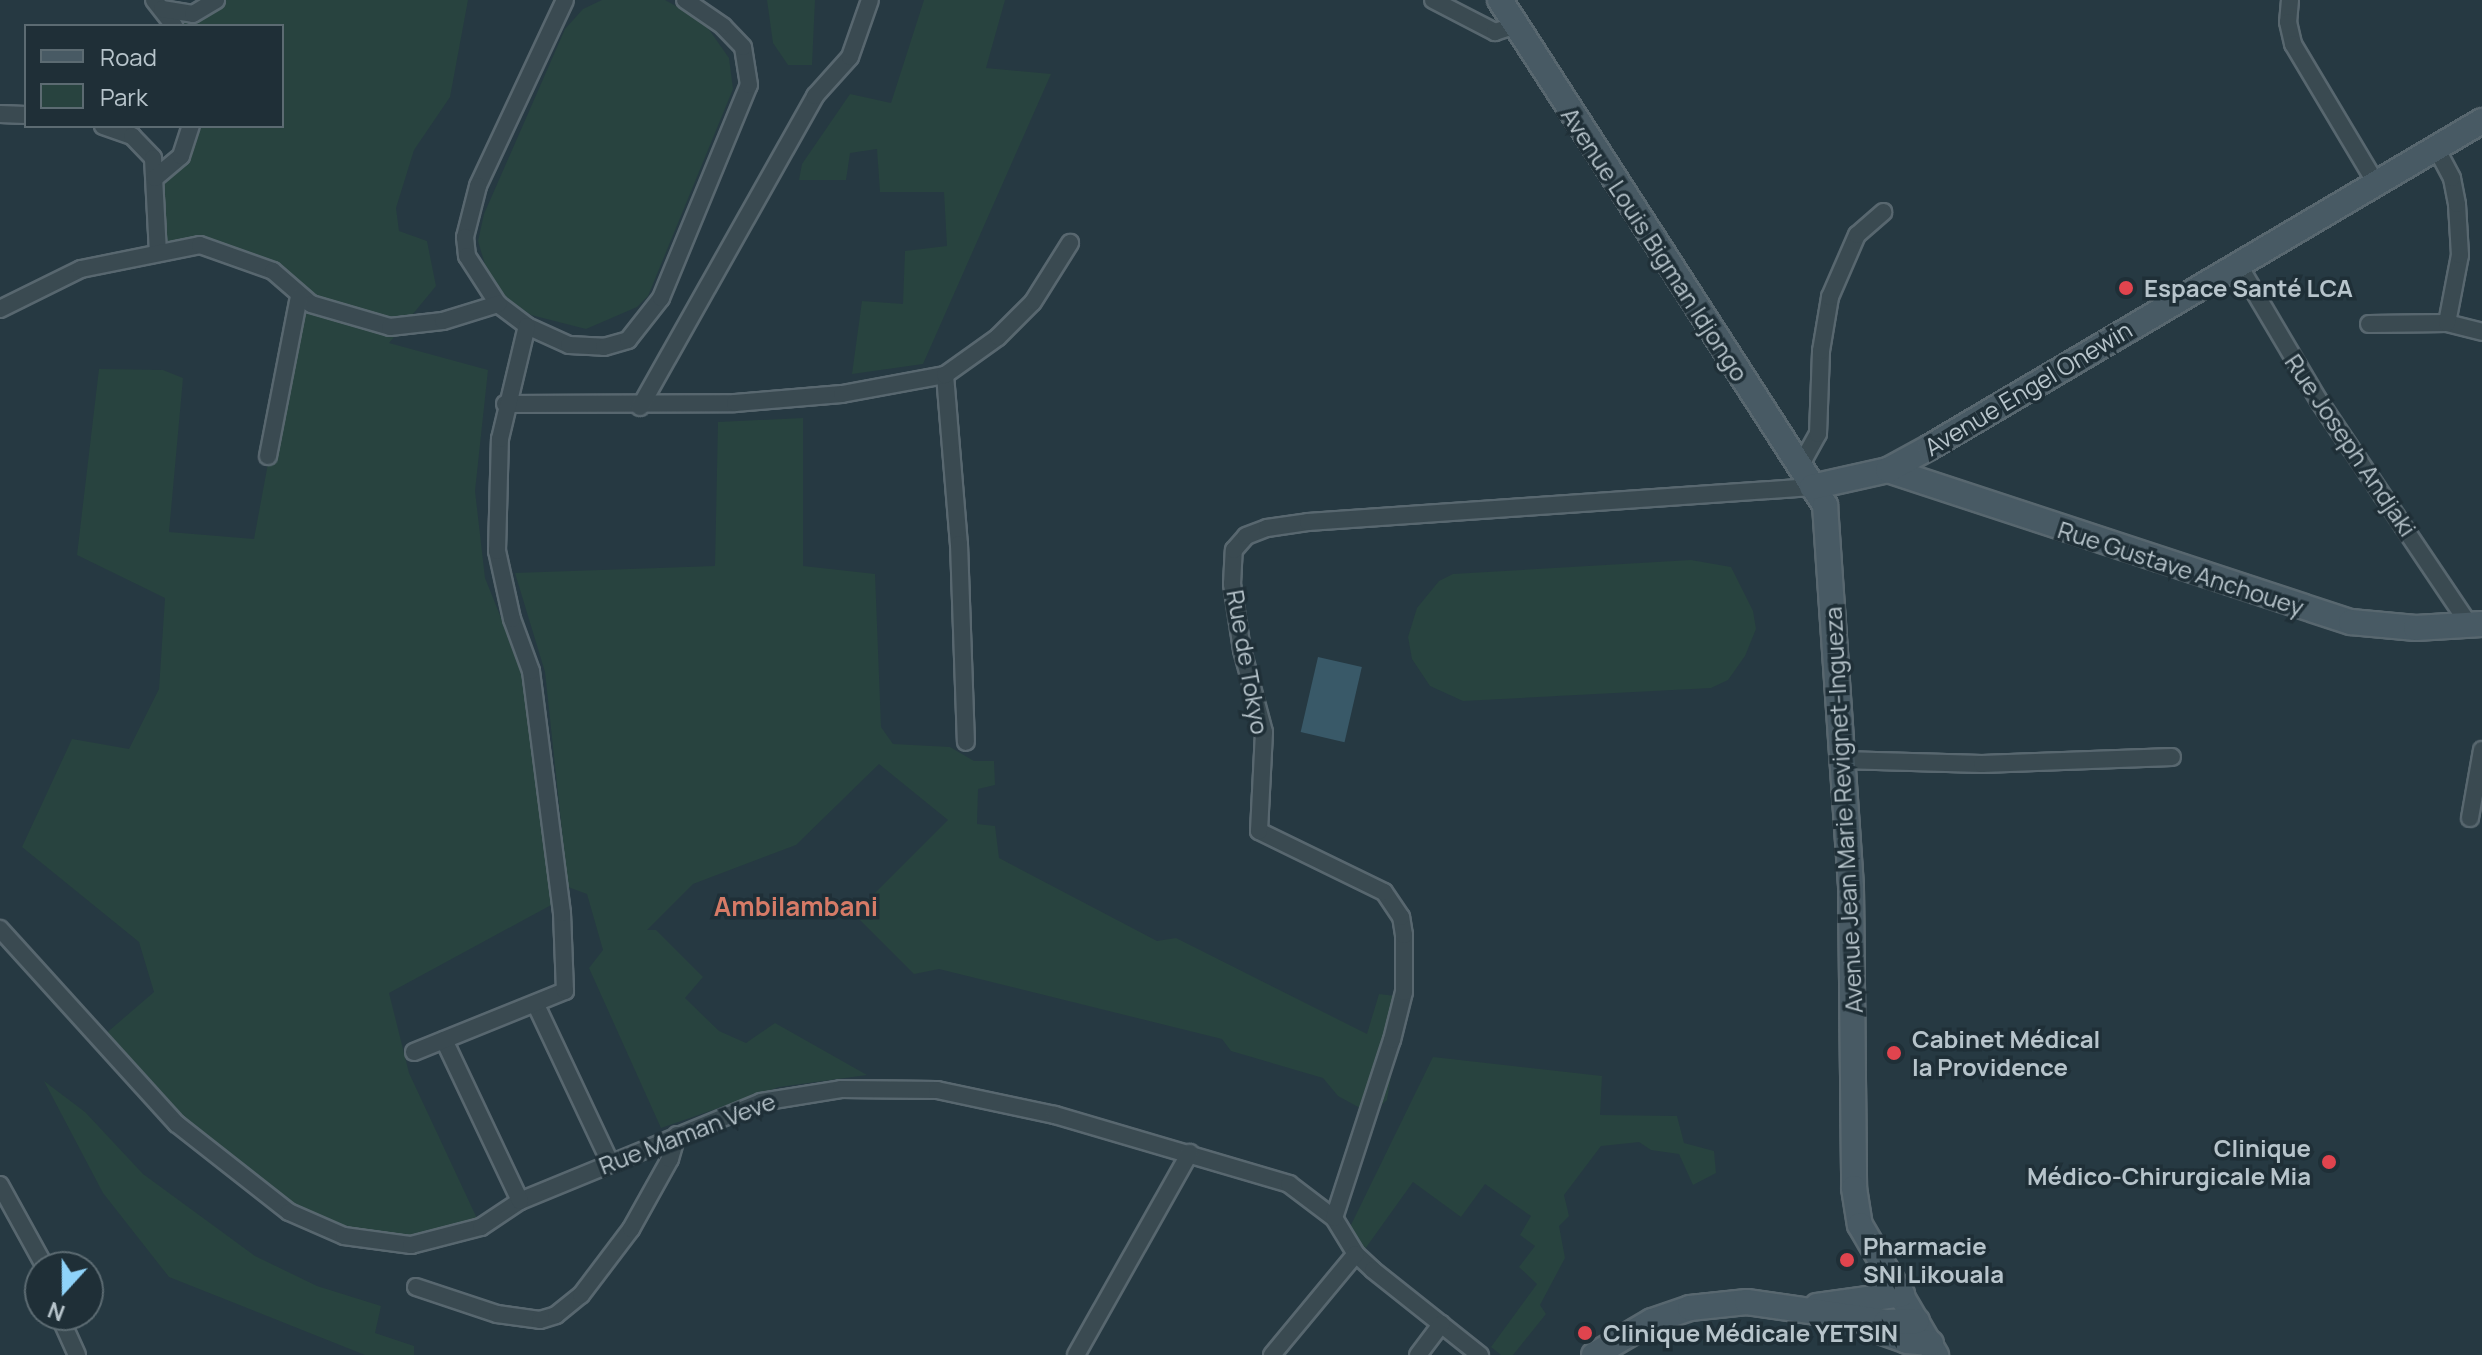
<!DOCTYPE html>
<meta charset="utf-8">
<style>
body{margin:0}
#map{position:relative;width:2482px;height:1355px;overflow:hidden;background:#263942;font-family:Manrope,sans-serif}
div>[style]{position:absolute}
.green>*{inset:0;background:#28433f}
.water>*{inset:0;background:#395968;transform-origin:0 0}
.roads{filter:drop-shadow(2px 0 #58676f) drop-shadow(-2px 0 #58676f) drop-shadow(0 2px #58676f) drop-shadow(0 -2px #58676f)}
.street>*{height:16px;margin:-8px;padding:0 8px;transform-origin:8px;border-radius:8px;background:#3a4a51}
.secondary>*{height:24px;margin:-12px;padding:0 12px;transform-origin:12px;border-radius:12px;background:#485a64}
.dots>*{width:22px;height:22px;translate:-50% -50%;box-sizing:border-box;border:4px solid #1f2f37;border-radius:50%}
span{translate:-50% -50%;white-space:nowrap;text-align:center;line-height:1.15;-webkit-text-stroke:7px #1f2f37;paint-order:stroke}
.street-label{font-size:24px;color:#b7c4cb}
.poi-label{font-size:24px;color:#b7c4cb;font-weight:700}
.left{translate:0 -50%;text-align:left}
.right{translate:-100% -50%;text-align:right}
.neighbourhood-label{font-size:26px;color:#d67b67;font-weight:700}
.legend{position:absolute;left:24px;top:24px;width:260px;height:104px;box-sizing:border-box;background:#1f2f37;border:2px solid #5c6b72;margin:0;padding:10px 14px;list-style:none;font-size:24px;color:#b7c4cb}
.legend li{display:flex;align-items:center;gap:16px;height:40px}
.legend b{width:40px;border:2px solid #5c6b72}
.north{position:absolute;left:24px;top:1251px;width:80px;height:80px;box-sizing:border-box;background:#1f2f37;border:2px solid #5c6b72;border-radius:50%;rotate:201deg;font-size:22px;font-weight:700;line-height:32px;text-align:center;color:#b7c4cb}
.north::after{content:'';display:block;margin:auto;width:28px;height:36px;background:#8fd3f9;clip-path:polygon(50% 0,100% 100%,50% 72%,0 100%)}
</style>
<div id="map">
<div class="green">
<i style="clip-path:polygon(216px 0,468px 0,450px 97px,414px 150px,396px 208px,399px 231px,427px 241px,436px 286px,389px 343px,488px 370px,475px 491px,485px 578px,522px 670px,553px 904px,389px 993px,409px 1073px,481px 1227px,411px 1245px,344px 1236px,289px 1212px,196px 1140px,103px 1036px,154px 992px,139px 942px,22px 847px,72px 739px,129px 749px,159px 689px,165px 598px,77px 555px,99px 369px,163px 370px,183px 378px,169px 532px,254px 539px,299px 296px,273px 271px,200px 245px,159px 252px,155px 178px,181px 156px,191px 126px,282px 126px,282px 26px,174px 26px,182px 14px)"></i>
<i style="clip-path:polygon(602px 0,665px 0,703px 21px,729px 58px,733px 89px,648px 296px,637px 307px,586px 329px,531px 315px,507px 298px,489px 278px,478px 241px,484px 214px,565px 29px,583px 9px)"></i>
<i style="clip-path:polygon(767px 0,815px 0,812px 65px,788px 65px,773px 43px)"></i>
<i style="clip-path:polygon(924px 0,1005px 0,986px 68px,1051px 74px,923px 364px,852px 374px,862px 301px,903px 304px,905px 251px,947px 246px,944px 192px,880px 192px,877px 149px,850px 153px,846px 180px,799px 180px,802px 164px,850px 94px,891px 103px)"></i>
<i style="clip-path:polygon(803px 418px,803px 566px,875px 574px,881px 727px,893px 744px,950px 747px,974px 761px,994px 761px,995px 785px,978px 789px,977px 824px,995px 826px,999px 858px,1157px 941px,1176px 938px,1367px 1034px,1379px 994px,1404px 997px,1387px 1100px,1371px 1114px,1338px 1096px,1323px 1078px,1231px 1051px,1222px 1039px,939px 969px,914px 974px,854px 914px,948px 820px,879px 764px,796px 845px,693px 884px,647px 930px,656px 930px,703px 977px,685px 998px,719px 1031px,746px 1043px,775px 1023px,867px 1075px,779px 1087px,661px 1128px,589px 968px,603px 950px,587px 894px,568px 887px,545px 672px,515px 573px,715px 566px,718px 422px)"></i>
<i style="clip-path:polygon(1691px 560px,1731px 567px,1753px 611px,1756px 629px,1745px 656px,1728px 680px,1711px 688px,1463px 701px,1430px 686px,1412px 659px,1408px 637px,1417px 608px,1439px 581px,1453px 574px)"></i>
<i style="clip-path:polygon(1433px 1057px,1602px 1076px,1600px 1115px,1677px 1116px,1684px 1143px,1714px 1151px,1716px 1173px,1693px 1185px,1679px 1154px,1651px 1150px,1639px 1142px,1601px 1146px,1564px 1195px,1569px 1216px,1559px 1226px,1565px 1258px,1540px 1305px,1546px 1314px,1513px 1355px,1501px 1355px,1491px 1347px,1537px 1284px,1519px 1267px,1535px 1246px,1520px 1235px,1531px 1216px,1485px 1184px,1461px 1217px,1413px 1182px,1365px 1249px,1349px 1229px)"></i>
<i style="clip-path:polygon(44px 1081px,85px 1112px,143px 1174px,255px 1256px,317px 1286px,381px 1306px,375px 1333px,414px 1346px,414px 1355px,365px 1355px,169px 1277px,103px 1193px)"></i>
</div>
<div class="water">
<i style="left:1318px;top:657px;width:45px;height:77px;rotate:13deg"></i>
</div>
<div class="roads">
<div class="street">
<i style="left:154px;top:0;width:33px;rotate:52deg"></i>
<i style="left:565px;top:0;width:205px;rotate:115.1deg"></i>
<i style="left:478px;top:186px;width:53px;rotate:104.3deg"></i>
<i style="left:465px;top:237px;width:19px;rotate:84deg"></i>
<i style="left:467px;top:256px;width:57px;rotate:57.1deg"></i>
<i style="left:498px;top:304px;width:36px;rotate:37deg"></i>
<i style="left:527px;top:326px;width:46px;rotate:24.3deg"></i>
<i style="left:569px;top:345px;width:35px;rotate:3deg"></i>
<i style="left:604px;top:347px;width:25px;rotate:-16deg"></i>
<i style="left:628px;top:340px;width:53px;rotate:-51.8deg"></i>
<i style="left:661px;top:298px;width:230px;rotate:-67.6deg"></i>
<i style="left:749px;top:85px;width:38px;rotate:-99deg"></i>
<i style="left:743px;top:47px;width:29px;rotate:-134deg"></i>
<i style="left:723px;top:26px;width:46px;rotate:-145.6deg"></i>
<i style="left:1433px;top:0;width:70px;rotate:27.3deg"></i>
<i style="left:1495px;top:32px;width:22px;rotate:-18deg"></i>
<i style="left:2290px;top:0;width:22px;rotate:95deg"></i>
<i style="left:2288px;top:22px;width:23px;rotate:77deg"></i>
<i style="left:2293px;top:44px;width:162px;rotate:59.2deg"></i>
<i style="left:162px;top:9px;width:31px;rotate:9deg"></i>
<i style="left:193px;top:14px;width:27px;rotate:-31deg"></i>
<i style="left:0;top:114px;width:26px;rotate:2deg"></i>
<i style="left:103px;top:126px;width:31px;rotate:19deg"></i>
<i style="left:132px;top:136px;width:30px;rotate:46deg"></i>
<i style="left:153px;top:158px;width:94px;rotate:87deg"></i>
<i style="left:155px;top:178px;width:34px;rotate:-40deg"></i>
<i style="left:181px;top:156px;width:32px;rotate:-72deg"></i>
<i style="left:2238px;top:264px;width:159px;rotate:59.4deg"></i>
<i style="left:2319px;top:401px;width:269px;rotate:56.1deg"></i>
<i style="left:0;top:309px;width:90px;rotate:-26.3deg"></i>
<i style="left:81px;top:269px;width:121px;rotate:-11.4deg"></i>
<i style="left:200px;top:245px;width:77px;rotate:19.6deg"></i>
<i style="left:273px;top:271px;width:50px;rotate:41deg"></i>
<i style="left:311px;top:304px;width:82px;rotate:16.2deg"></i>
<i style="left:390px;top:327px;width:53px;rotate:-6.5deg"></i>
<i style="left:443px;top:321px;width:58px;rotate:-17.2deg"></i>
<i style="left:2447px;top:323px;width:36px;rotate:14deg"></i>
<i style="left:2369px;top:324px;width:78px;rotate:-0.7deg"></i>
<i style="left:2447px;top:323px;width:69px;rotate:-79.2deg"></i>
<i style="left:2460px;top:255px;width:51px;rotate:-93.4deg"></i>
<i style="left:2457px;top:204px;width:26px;rotate:-101deg"></i>
<i style="left:2452px;top:178px;width:34px;rotate:-118deg"></i>
<i style="left:945px;top:375px;width:170px;rotate:85.3deg"></i>
<i style="left:959px;top:544px;width:198px;rotate:88deg"></i>
<i style="left:505px;top:404px;width:230px;rotate:-0.2deg"></i>
<i style="left:735px;top:403px;width:107px;rotate:-4.8deg"></i>
<i style="left:842px;top:394px;width:105px;rotate:-10.5deg"></i>
<i style="left:945px;top:375px;width:65px;rotate:-35.6deg"></i>
<i style="left:998px;top:337px;width:49px;rotate:-45deg"></i>
<i style="left:1033px;top:302px;width:70px;rotate:-57.9deg"></i>
<i style="left:640px;top:407px;width:357px;rotate:-60.6deg"></i>
<i style="left:815px;top:96px;width:52px;rotate:-48.1deg"></i>
<i style="left:850px;top:57px;width:60px;rotate:-70.7deg"></i>
<i style="left:268px;top:456px;width:163px;rotate:-79deg"></i>
<i style="left:1799px;top:468px;width:39px;rotate:-61deg"></i>
<i style="left:1818px;top:434px;width:83px;rotate:-87.9deg"></i>
<i style="left:1821px;top:351px;width:55px;rotate:-80.5deg"></i>
<i style="left:1830px;top:297px;width:68px;rotate:-66.5deg"></i>
<i style="left:1857px;top:235px;width:35px;rotate:-41deg"></i>
<i style="left:1841px;top:760px;width:141px;rotate:1.6deg"></i>
<i style="left:1982px;top:764px;width:190px;rotate:-2.1deg"></i>
<i style="left:2470px;top:818px;width:69px;rotate:-80deg"></i>
<i style="left:0;top:929px;width:263px;rotate:47.8deg"></i>
<i style="left:177px;top:1124px;width:142px;rotate:38.2deg"></i>
<i style="left:289px;top:1212px;width:60px;rotate:23.6deg"></i>
<i style="left:344px;top:1236px;width:68px;rotate:7.7deg"></i>
<i style="left:411px;top:1245px;width:72px;rotate:-14.4deg"></i>
<i style="left:481px;top:1227px;width:47px;rotate:-33.7deg"></i>
<i style="left:520px;top:1201px;width:261px;rotate:-22.3deg"></i>
<i style="left:761px;top:1102px;width:81px;rotate:-9.2deg"></i>
<i style="left:841px;top:1089px;width:96px;rotate:0.6deg"></i>
<i style="left:937px;top:1090px;width:121px;rotate:12deg"></i>
<i style="left:1055px;top:1115px;width:244px;rotate:16.4deg"></i>
<i style="left:1289px;top:1184px;width:56px;rotate:37.1deg"></i>
<i style="left:1334px;top:1218px;width:42px;rotate:58.6deg"></i>
<i style="left:1356px;top:1254px;width:23px;rotate:43deg"></i>
<i style="left:1373px;top:1270px;width:137px;rotate:38.5deg"></i>
<i style="left:536px;top:1005px;width:174px;rotate:64.8deg"></i>
<i style="left:444px;top:1040px;width:178px;rotate:64.7deg"></i>
<i style="left:414px;top:1052px;width:163px;rotate:-22deg"></i>
<i style="left:565px;top:991px;width:78px;rotate:-92.2deg"></i>
<i style="left:562px;top:913px;width:244px;rotate:-97.3deg"></i>
<i style="left:531px;top:671px;width:55px;rotate:-110.1deg"></i>
<i style="left:512px;top:619px;width:70px;rotate:-102.4deg"></i>
<i style="left:497px;top:551px;width:112px;rotate:-88.5deg"></i>
<i style="left:500px;top:439px;width:116px;rotate:-76.6deg"></i>
<i style="left:0;top:1185px;width:94px;rotate:61.2deg"></i>
<i style="left:1334px;top:1218px;width:187px;rotate:-72deg"></i>
<i style="left:1392px;top:1040px;width:49px;rotate:-76deg"></i>
<i style="left:1404px;top:992px;width:57px;rotate:-90deg"></i>
<i style="left:1404px;top:935px;width:18px;rotate:-99deg"></i>
<i style="left:1401px;top:917px;width:30px;rotate:-124deg"></i>
<i style="left:1384px;top:892px;width:139px;rotate:-154deg"></i>
<i style="left:1259px;top:831px;width:99px;rotate:-87.1deg"></i>
<i style="left:1264px;top:732px;width:85px;rotate:-105deg"></i>
<i style="left:1242px;top:650px;width:67px;rotate:-98.6deg"></i>
<i style="left:1232px;top:584px;width:34px;rotate:-87deg"></i>
<i style="left:1234px;top:550px;width:18px;rotate:-49deg"></i>
<i style="left:1246px;top:536px;width:22px;rotate:-21deg"></i>
<i style="left:1267px;top:528px;width:41px;rotate:-8.3deg"></i>
<i style="left:1308px;top:522px;width:505px;rotate:-3.97deg"></i>
<i style="left:416px;top:1287px;width:85px;rotate:18.4deg"></i>
<i style="left:497px;top:1314px;width:43px;rotate:7.9deg"></i>
<i style="left:540px;top:1320px;width:17px;rotate:-17deg"></i>
<i style="left:556px;top:1315px;width:32px;rotate:-39deg"></i>
<i style="left:581px;top:1295px;width:83px;rotate:-52.9deg"></i>
<i style="left:631px;top:1229px;width:80px;rotate:-60.9deg"></i>
<i style="left:670px;top:1159px;width:25px;rotate:-74deg"></i>
<i style="left:59px;top:1315px;width:44px;rotate:65.8deg"></i>
<i style="left:1076px;top:1355px;width:232px;rotate:-60.6deg"></i>
<i style="left:1272px;top:1355px;width:131px;rotate:-50.3deg"></i>
<i style="left:1418px;top:1355px;width:39px;rotate:-53deg"></i>
</div>
<div class="secondary">
<i style="left:1500px;top:0;width:601px;rotate:57.24deg"></i>
<i style="left:1825px;top:505px;width:383px;rotate:86.1deg"></i>
<i style="left:1851px;top:887px;width:301px;rotate:89.4deg"></i>
<i style="left:1854px;top:1188px;width:37px;rotate:81deg"></i>
<i style="left:1860px;top:1225px;width:151px;rotate:59.7deg"></i>
<i style="left:1888px;top:470px;width:487px;rotate:18.2deg"></i>
<i style="left:2351px;top:622px;width:65px;rotate:5.3deg"></i>
<i style="left:2416px;top:628px;width:66px;rotate:-3.5deg"></i>
<i style="left:1812px;top:487px;width:78px;rotate:-12.6deg"></i>
<i style="left:1888px;top:470px;width:48px;rotate:-28.7deg"></i>
<i style="left:1930px;top:447px;width:641px;rotate:-30.57deg"></i>
<i style="left:1817px;top:1306px;width:86px;rotate:-8deg"></i>
<i style="left:1868px;top:1327px;width:41px;rotate:19.7deg"></i>
<i style="left:1907px;top:1341px;width:24px;rotate:5deg"></i>
<i style="left:1594px;top:1355px;width:67px;rotate:-30.4deg"></i>
<i style="left:1652px;top:1321px;width:40px;rotate:-18.9deg"></i>
<i style="left:1690px;top:1308px;width:57px;rotate:-6deg"></i>
<i style="left:1747px;top:1302px;width:140px;rotate:8.2deg"></i>
<i style="left:1886px;top:1322px;width:31px;rotate:-2deg"></i>
</div>
</div>
<div class="dots">
<i style="left:2126px;top:288px;background:#e0444e"></i>
<i style="left:1894px;top:1053px;background:#e0444e"></i>
<i style="left:2329px;top:1162px;background:#e0444e"></i>
<i style="left:1847px;top:1260px;background:#e0444e"></i>
<i style="left:1585px;top:1333px;background:#e0444e"></i>
</div>
<div class="street-label">
<span style="left:1655px;top:244px;rotate:57deg">Avenue Louis Bigman Idjongo</span>
<span style="left:2028px;top:388px;rotate:-31deg">Avenue Engel Onewin</span>
<span style="left:2351px;top:445px;rotate:56deg">Rue Joseph Andjaki</span>
<span style="left:2181px;top:568px;rotate:18deg">Rue Gustave Anchouey</span>
<span style="left:1248px;top:662px;rotate:80deg">Rue de Tokyo</span>
<span style="left:1843px;top:810px;rotate:-93deg">Avenue Jean Marie Revignet-Ingueza</span>
<span style="left:687px;top:1133px;rotate:-21deg">Rue Maman Veve</span>
</div>
<div class="poi-label">
<span class="left" style="left:2144px;top:288px">Espace Santé LCA</span>
<span class="left" style="left:1912px;top:1053px">Cabinet Médical<br>la Providence</span>
<span class="right" style="left:2311px;top:1162px">Clinique<br>Médico-Chirurgicale Mia</span>
<span class="left" style="left:1863px;top:1260px">Pharmacie<br>SNI Likouala</span>
<span class="left" style="left:1603px;top:1333px">Clinique Médicale YETSIN</span>
</div>
<div class="neighbourhood-label">
<span style="left:796px;top:907px">Ambilambani</span>
</div>
<ul class="legend">
<li><b style="height:10px;background:#485a64"></b>Road</li>
<li><b style="height:22px;background:#28433f"></b>Park</li>
</ul>
<div class="north">N</div>
</div>
